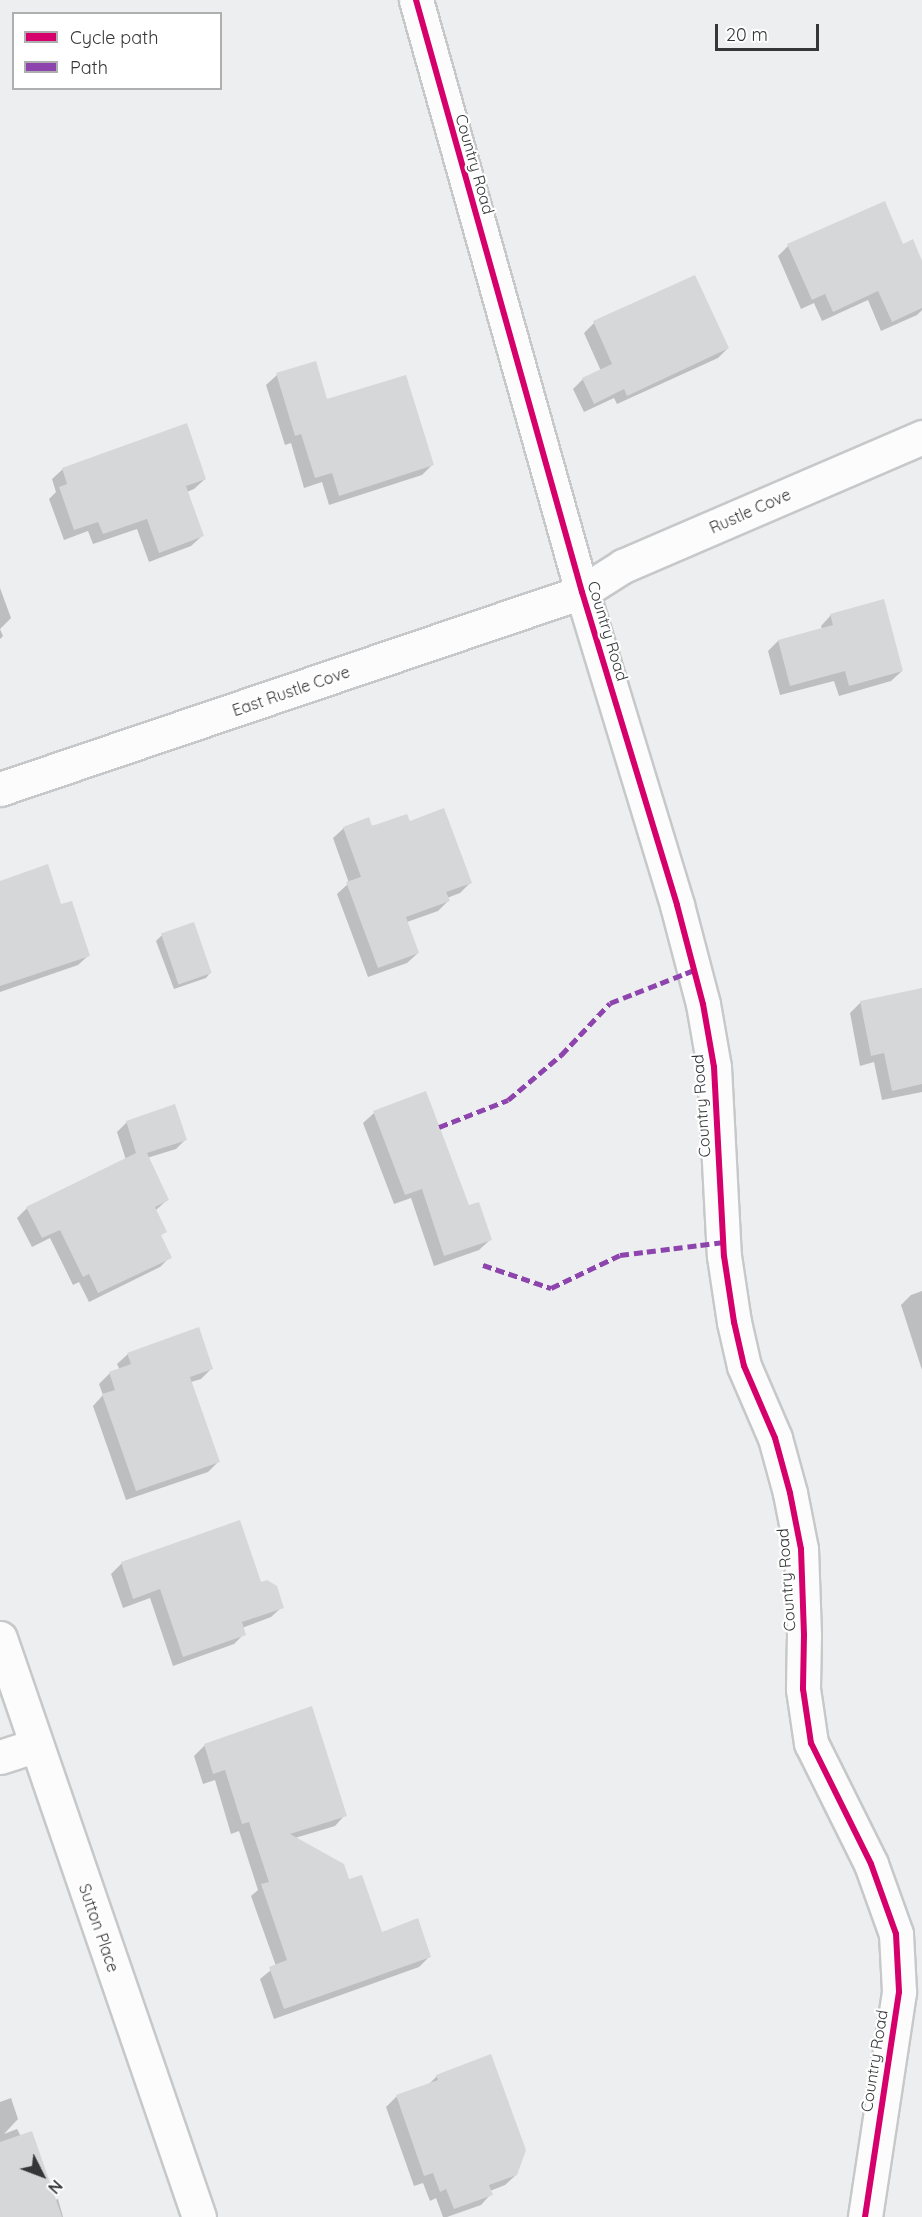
<!DOCTYPE html>
<style>
body{margin:0}
#map{position:relative;width:922px;height:2217px;overflow:hidden;background:#eceef0;font-family:Quicksand,sans-serif}
div>[style]{position:absolute}
.shadow>*{inset:0;background:#0003}
.building>*{inset:0;background:#d5d7d8;transform-origin:0 0}
.roads{filter:drop-shadow(2px 0 #c6c8c9) drop-shadow(-2px 0 #c6c8c9) drop-shadow(0 2px #c6c8c9) drop-shadow(0 -2px #c6c8c9)}
.minor>*{height:33px;margin:-16.5px;padding:0 16.5px;transform-origin:16.5px;border-radius:16.5px;background:#fcfcfd}
.quiet>*{height:4.5px;margin-top:-2.25px;transform-origin:0;background:repeating-linear-gradient(90deg,#8e44ad 0 9px,transparent 0 13.5px)}
.cycleway>*{height:6px;margin:-3px;padding:0 3px;transform-origin:3px;border-radius:3px;background:#d6006c}
span{translate:-50% -50%;white-space:nowrap;text-align:center;line-height:1.15;-webkit-text-stroke:4.5px #fff;paint-order:stroke}
.street-label{font-size:16px;color:#353637}
.legend{position:absolute;left:12px;top:12px;width:210px;height:78px;box-sizing:border-box;background:#fff;border:2px solid #aeafaf;margin:0;padding:8px 10px;list-style:none;font-size:18px;color:#353637}
.legend li{display:flex;align-items:center;gap:12px;height:30px}
.legend b{width:30px;border:2px solid #aeafaf}
.north{position:absolute;left:12px;top:2145px;width:60px;height:60px;-webkit-text-stroke:4px #fff;paint-order:stroke;rotate:132deg;font-size:16px;font-weight:700;line-height:24px;text-align:center;color:#353637}
.north::after{content:'';display:block;margin:auto;width:21px;height:27px;background:#353637;clip-path:polygon(50% 0,100% 100%,50% 72%,0 100%)}
.scale{position:absolute;left:715px;top:24px;width:104px;height:27px;box-sizing:border-box;border:3px solid #353637;border-top:0;padding-left:8px;font-size:18px;line-height:21px;white-space:nowrap;color:#353637;-webkit-text-stroke:4px #fff;paint-order:stroke}
</style>
<div id="map">
<div class="shadow">
<i style="clip-path:polygon(788px 246px,922px 265px,922px 310px,917px 315px,881px 331px,868px 300px,822px 321px,814px 303px,801px 309px,778px 256px)"></i>
<i style="clip-path:polygon(594px 323px,728px 348px,718px 358px,617px 404px,614px 398px,584px 412px,573px 389px,583px 379px,601px 371px,584px 333px)"></i>
<i style="clip-path:polygon(277px 375px,326px 401px,432px 465px,422px 475px,329px 505px,322px 482px,304px 488px,291px 443px,285px 445px,266px 385px)"></i>
<i style="clip-path:polygon(63px 469px,205px 479px,194px 489px,187px 492px,202px 536px,191px 546px,149px 562px,137px 529px,93px 544px,88px 531px,64px 540px,49px 499px,56px 492px,52px 479px)"></i>
<i style="clip-path:polygon(0 588px,11px 618px,0 629px,3px 636px,0 639px)"></i>
<i style="clip-path:polygon(831px 615px,902px 671px,891px 681px,839px 696px,834px 681px,780px 695px,768px 651px,778px 641px,822px 629px,821px 626px)"></i>
<i style="clip-path:polygon(409px 823px,470px 883px,460px 893px,447px 898px,448px 901px,438px 911px,407px 922px,418px 953px,407px 963px,368px 977px,337px 894px,349px 883px,333px 838px,344px 828px)"></i>
<i style="clip-path:polygon(0 882px,60px 906px,89px 955px,78px 965px,0 992px)"></i>
<i style="clip-path:polygon(193px 924px,210px 973px,206px 978px,174px 989px,156px 941px,161px 936px)"></i>
<i style="clip-path:polygon(922px 989px,922px 1092px,882px 1100px,874px 1062px,860px 1066px,850px 1013px,860px 1003px)"></i>
<i style="clip-path:polygon(374px 1113px,468px 1207px,490px 1240px,479px 1250px,434px 1266px,411px 1198px,394px 1204px,363px 1123px)"></i>
<i style="clip-path:polygon(127px 1122px,185px 1140px,176px 1149px,147px 1158px,167px 1200px,155px 1211px,165px 1231px,160px 1236px,170px 1257px,160px 1267px,89px 1302px,79px 1282px,73px 1285px,50px 1238px,32px 1247px,17px 1218px,27px 1208px,126px 1160px,117px 1132px)"></i>
<i style="clip-path:polygon(922px 1291px,922px 1370px,901px 1305px,911px 1295px)"></i>
<i style="clip-path:polygon(128px 1354px,212px 1368px,201px 1379px,191px 1382px,218px 1462px,208px 1472px,126px 1500px,93px 1406px,103px 1395px,99px 1384px,109px 1374px,120px 1370px,117px 1364px)"></i>
<i style="clip-path:polygon(122px 1563px,260px 1584px,282px 1607px,271px 1617px,242px 1628px,244px 1634px,234px 1644px,173px 1666px,150px 1598px,123px 1608px,111px 1574px)"></i>
<i style="clip-path:polygon(311px 1707px,345px 1815px,335px 1826px,295px 1838px,349px 1881px,381px 1934px,429px 1957px,419px 1967px,274px 2019px,260px 1979px,276px 1966px,251px 1896px,258px 1890px,239px 1831px,231px 1834px,215px 1780px,203px 1784px,194px 1756px,204px 1746px)"></i>
<i style="clip-path:polygon(437px 2076px,516px 2175px,505px 2185px,490px 2191px,491px 2194px,481px 2205px,447px 2217px,443px 2217px,436px 2198px,430px 2201px,423px 2183px,414px 2186px,386px 2107px,396px 2097px,427px 2086px)"></i>
<i style="clip-path:polygon(11px 2098px,18px 2119px,4px 2134px,17px 2129px,55px 2200px,58px 2199px,63px 2217px,0 2217px,0 2102px)"></i>
</div>
<div class="building">
<i style="clip-path:polygon(885px 201px,903px 244px,913px 239px,922px 261px,922px 308px,892px 322px,878px 291px,833px 312px,825px 294px,812px 300px,787px 244px)"></i>
<i style="clip-path:polygon(695px 275px,729px 348px,627px 396px,624px 389px,594px 404px,582px 378px,612px 364px,593px 321px)"></i>
<i style="clip-path:polygon(316px 361px,327px 399px,406px 375px,434px 465px,339px 496px,332px 473px,315px 478px,301px 434px,295px 436px,276px 373px)"></i>
<i style="clip-path:polygon(187px 423px,206px 479px,186px 486px,204px 536px,159px 553px,147px 519px,103px 534px,98px 522px,74px 530px,59px 487px,67px 484px,62px 468px)"></i>
<i style="clip-path:polygon(884px 599px,903px 671px,849px 686px,845px 671px,790px 686px,778px 640px,833px 625px,830px 614px)"></i>
<i style="clip-path:polygon(444px 808px,472px 883px,446px 892px,450px 901px,406px 917px,419px 953px,378px 968px,346px 882px,361px 877px,343px 827px,369px 817px,372px 826px,407px 814px,410px 821px)"></i>
<i style="clip-path:polygon(48px 864px,61px 904px,72px 901px,90px 956px,0 986px,0 881px)"></i>
<i style="left:194px;top:922px;width:54px;height:35px;rotate:71deg"></i>
<i style="clip-path:polygon(922px 988px,922px 1084px,892px 1091px,884px 1053px,871px 1056px,860px 1001px)"></i>
<i style="clip-path:polygon(426px 1091px,469px 1205px,479px 1202px,492px 1240px,444px 1256px,422px 1189px,405px 1195px,373px 1111px)"></i>
<i style="clip-path:polygon(175px 1104px,187px 1140px,147px 1153px,169px 1200px,155px 1207px,167px 1232px,161px 1235px,172px 1258px,98px 1293px,89px 1274px,83px 1277px,60px 1230px,42px 1238px,26px 1207px,136px 1153px,126px 1121px)"></i>
<i style="clip-path:polygon(199px 1327px,213px 1369px,190px 1377px,220px 1462px,136px 1491px,102px 1394px,115px 1390px,109px 1372px,131px 1364px,127px 1353px)"></i>
<i style="clip-path:polygon(240px 1520px,261px 1582px,267px 1580px,277px 1586px,284px 1608px,242px 1622px,246px 1635px,183px 1657px,160px 1589px,133px 1599px,121px 1562px)"></i>
<i style="clip-path:polygon(312px 1706px,347px 1816px,290px 1834px,344px 1864px,349px 1879px,362px 1875px,382px 1932px,418px 1918px,431px 1957px,284px 2009px,269px 1967px,287px 1960px,261px 1884px,269px 1882px,249px 1822px,242px 1824px,225px 1770px,213px 1774px,204px 1744px)"></i>
<i style="clip-path:polygon(491px 2054px,526px 2150px,517px 2175px,489px 2185px,493px 2195px,454px 2209px,446px 2189px,440px 2192px,433px 2173px,424px 2176px,396px 2095px,438px 2080px,436px 2075px)"></i>
<i style="clip-path:polygon(32px 2131px,62px 2217px,0 2217px,0 2142px)"></i>
</div>
<div class="roads">
<div class="minor">
<i style="left:416px;top:0;width:615px;rotate:74.34deg"></i>
<i style="left:582px;top:592px;width:327px;rotate:73.1deg"></i>
<i style="left:677px;top:905px;width:102px;rotate:75.3deg"></i>
<i style="left:703px;top:1004px;width:64px;rotate:80.1deg"></i>
<i style="left:714px;top:1067px;width:189px;rotate:87deg"></i>
<i style="left:724px;top:1256px;width:67px;rotate:81.4deg"></i>
<i style="left:734px;top:1322px;width:45px;rotate:77.2deg"></i>
<i style="left:744px;top:1366px;width:78px;rotate:66.7deg"></i>
<i style="left:775px;top:1438px;width:57px;rotate:74.7deg"></i>
<i style="left:790px;top:1493px;width:57px;rotate:78.9deg"></i>
<i style="left:801px;top:1549px;width:86px;rotate:88deg"></i>
<i style="left:804px;top:1635px;width:54px;rotate:91.1deg"></i>
<i style="left:803px;top:1689px;width:55px;rotate:81.6deg"></i>
<i style="left:811px;top:1743px;width:135px;rotate:63.6deg"></i>
<i style="left:871px;top:1864px;width:74px;rotate:70.3deg"></i>
<i style="left:896px;top:1934px;width:58px;rotate:87deg"></i>
<i style="left:899px;top:1992px;width:228px;rotate:98.6deg"></i>
<i style="left:0;top:789px;width:614px;rotate:-18.7deg"></i>
<i style="left:582px;top:592px;width:49px;rotate:-32.4deg"></i>
<i style="left:623px;top:566px;width:326px;rotate:-23.3deg"></i>
<i style="left:0;top:1638px;width:612px;rotate:71.03deg"></i>
<i style="left:0;top:1757px;width:38px;rotate:-18deg"></i>
</div>
</div>
<div class="quiet">
<i style="left:439px;top:1127px;width:74px;rotate:-21.4deg"></i>
<i style="left:508px;top:1100px;width:70px;rotate:-40.3deg"></i>
<i style="left:561px;top:1055px;width:71px;rotate:-46.7deg"></i>
<i style="left:610px;top:1003px;width:90px;rotate:-21.4deg"></i>
<i style="left:483px;top:1265px;width:72px;rotate:18.7deg"></i>
<i style="left:551px;top:1288px;width:76px;rotate:-25.6deg"></i>
<i style="left:620px;top:1255px;width:105px;rotate:-7.1deg"></i>
</div>
<div class="cycleway">
<i style="left:416px;top:0;width:615px;rotate:74.34deg"></i>
<i style="left:582px;top:592px;width:327px;rotate:73.1deg"></i>
<i style="left:677px;top:905px;width:102px;rotate:75.3deg"></i>
<i style="left:703px;top:1004px;width:64px;rotate:80.1deg"></i>
<i style="left:714px;top:1067px;width:189px;rotate:87deg"></i>
<i style="left:724px;top:1256px;width:67px;rotate:81.4deg"></i>
<i style="left:734px;top:1322px;width:45px;rotate:77.2deg"></i>
<i style="left:744px;top:1366px;width:78px;rotate:66.7deg"></i>
<i style="left:775px;top:1438px;width:57px;rotate:74.7deg"></i>
<i style="left:790px;top:1493px;width:57px;rotate:78.9deg"></i>
<i style="left:801px;top:1549px;width:86px;rotate:88deg"></i>
<i style="left:804px;top:1635px;width:54px;rotate:91.1deg"></i>
<i style="left:803px;top:1689px;width:55px;rotate:81.6deg"></i>
<i style="left:811px;top:1743px;width:135px;rotate:63.6deg"></i>
<i style="left:871px;top:1864px;width:74px;rotate:70.3deg"></i>
<i style="left:896px;top:1934px;width:58px;rotate:87deg"></i>
<i style="left:899px;top:1992px;width:228px;rotate:98.6deg"></i>
</div>
<div class="street-label">
<span style="left:475px;top:164px;rotate:74deg">Country Road</span>
<span style="left:750px;top:511px;rotate:-24deg">Rustle Cove</span>
<span style="left:608px;top:631px;rotate:73deg">Country Road</span>
<span style="left:291px;top:691px;rotate:-19deg">East Rustle Cove</span>
<span style="left:701px;top:1106px;rotate:-94deg">Country Road</span>
<span style="left:786px;top:1580px;rotate:-94deg">Country Road</span>
<span style="left:99px;top:1928px;rotate:71deg">Sutton Place</span>
<span style="left:874px;top:2061px;rotate:-81deg">Country Road</span>
</div>
<ul class="legend">
<li><b style="height:8px;background:#d6006c"></b>Cycle path</li>
<li><b style="height:8px;background:#8e44ad"></b>Path</li>
</ul>
<div class="north">N</div>
<div class="scale">20 m</div>
</div>
